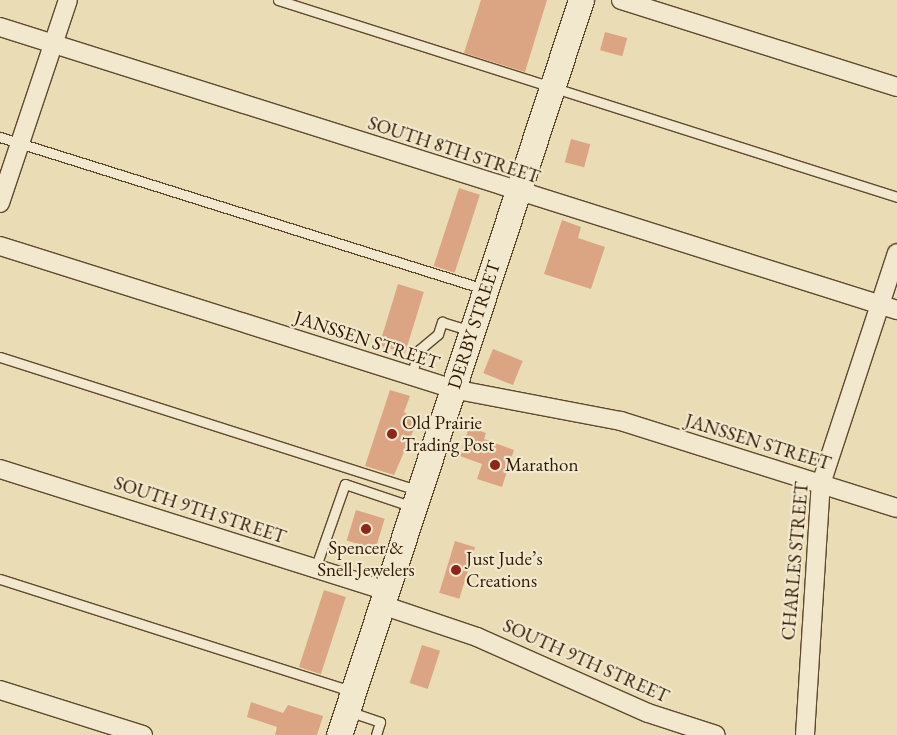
<!DOCTYPE html>
<meta charset="utf-8">
<style>
body{margin:0}
#map{position:relative;width:897px;height:735px;overflow:hidden;background:#eadcb4;font-family:"EB Garamond",serif}
div>[style]{position:absolute}
.building>*{inset:0;background:#dba584;transform-origin:0 0}
.roads{filter:drop-shadow(1px 0 #5e492d) drop-shadow(-1px 0 #5e492d) drop-shadow(0 1px #5e492d) drop-shadow(0 -1px #5e492d)}
.service>*{height:9px;margin:-4.5px;padding:0 4.5px;transform-origin:4.5px;border-radius:4.5px;background:#f1e8ce}
.minor>*{height:18px;margin:-9px;padding:0 9px;transform-origin:9px;border-radius:9px;background:#f1e8ce}
.secondary>*{height:25px;margin:-12.5px;padding:0 12.5px;transform-origin:12.5px;border-radius:12.5px;background:#f1e8ce}
.dots>*{width:14px;height:14px;translate:-50% -50%;box-sizing:border-box;border:2px solid #f1e8ce;border-radius:50%}
span{translate:-50% -50%;white-space:nowrap;text-align:center;line-height:1.15;-webkit-text-stroke:4.5px #f1e8ce;paint-order:stroke}
.street-label{font-size:19px;color:#2f1800}
.poi-label{font-size:19px;color:#2f1800}
.left{translate:0 -50%;text-align:left}
</style>
<div id="map">
<div class="building">
<i style="clip-path:polygon(481px 0,547px 0,525px 72px,464px 53px)"></i>
<i style="left:605px;top:32px;width:23px;height:19px;rotate:15deg"></i>
<i style="left:571px;top:139px;width:20px;height:24px;rotate:15deg"></i>
<i style="left:459px;top:188px;width:22px;height:82px;rotate:18deg"></i>
<i style="clip-path:polygon(562px 220px,581px 227px,578px 238px,605px 247px,591px 289px,544px 274px)"></i>
<i style="left:398px;top:284px;width:27px;height:64px;rotate:17deg"></i>
<i style="left:493px;top:349px;width:32px;height:26px;rotate:22deg"></i>
<i style="clip-path:polygon(390px 390px,410px 396px,404px 412px,418px 420px,394px 475px,365px 466px)"></i>
<i style="clip-path:polygon(469px 427px,486px 433px,484px 439px,514px 450px,502px 487px,477px 479px,482px 464px,460px 456px)"></i>
<i style="left:356px;top:510px;width:30px;height:32px;rotate:17deg"></i>
<i style="left:455px;top:541px;width:21px;height:54px;rotate:17deg"></i>
<i style="left:324px;top:590px;width:23px;height:81px;rotate:18deg"></i>
<i style="left:422px;top:645px;width:19px;height:40px;rotate:18deg"></i>
<i style="clip-path:polygon(251px 702px,283px 713px,288px 705px,323px 716px,317px 735px,275px 735px,277px 727px,247px 717px)"></i>
</div>
<div class="roads">
<div class="service">
<i style="left:278px;top:0;width:650px;rotate:17.65deg"></i>
<i style="left:0;top:137px;width:507px;rotate:17.43deg"></i>
<i style="left:0;top:357px;width:440px;rotate:17.7deg"></i>
<i style="left:411px;top:376px;width:27px;rotate:-73deg"></i>
<i style="left:419px;top:350px;width:25px;rotate:-40deg"></i>
<i style="left:438px;top:334px;width:13px;rotate:-72deg"></i>
<i style="left:442px;top:322px;width:30px;rotate:17deg"></i>
<i style="left:315px;top:569px;width:90px;rotate:-70.6deg"></i>
<i style="left:345px;top:484px;width:72px;rotate:18.7deg"></i>
<i style="left:0;top:579px;width:368px;rotate:17.7deg"></i>
<i style="left:348px;top:711px;width:34px;rotate:19deg"></i>
<i style="left:380px;top:722px;width:14px;rotate:107deg"></i>
</div>
<div class="minor">
<i style="left:621px;top:0;width:289px;rotate:17.5deg"></i>
<i style="left:0;top:27px;width:941px;rotate:17.51deg"></i>
<i style="left:0;top:203px;width:214px;rotate:-71.5deg"></i>
<i style="left:0;top:246px;width:475px;rotate:17.5deg"></i>
<i style="left:453px;top:389px;width:171px;rotate:10.8deg"></i>
<i style="left:621px;top:421px;width:289px;rotate:17.5deg"></i>
<i style="left:0;top:469px;width:406px;rotate:17.5deg"></i>
<i style="left:382px;top:605px;width:100px;rotate:18.6deg"></i>
<i style="left:477px;top:637px;width:187px;rotate:24deg"></i>
<i style="left:648px;top:713px;width:71px;rotate:17.9deg"></i>
<i style="left:0;top:690px;width:150px;rotate:17.5deg"></i>
<i style="left:805px;top:735px;width:252px;rotate:-86.4deg"></i>
<i style="left:821px;top:484px;width:243px;rotate:-71.8deg"></i>
</div>
<div class="secondary">
<i style="left:339px;top:735px;width:774px;rotate:-71.78deg"></i>
</div>
</div>
<div class="dots">
<i style="left:392px;top:434px;background:#8f2418"></i>
<i style="left:495px;top:465px;background:#8f2418"></i>
<i style="left:366px;top:529px;background:#8f2418"></i>
<i style="left:456px;top:570px;background:#8f2418"></i>
</div>
<div class="street-label">
<span style="left:454px;top:150px;rotate:18deg">SOUTH 8TH STREET</span>
<span style="left:474px;top:325px;rotate:-72deg">DERBY STREET</span>
<span style="left:367px;top:340px;rotate:18deg">JANSSEN STREET</span>
<span style="left:758px;top:442px;rotate:17deg">JANSSEN STREET</span>
<span style="left:200px;top:510px;rotate:18deg">SOUTH 9TH STREET</span>
<span style="left:795px;top:561px;rotate:-85deg">CHARLES STREET</span>
<span style="left:586px;top:661px;rotate:24deg">SOUTH 9TH STREET</span>
</div>
<div class="poi-label">
<span class="left" style="left:402px;top:434px">Old Prairie<br>Trading Post</span>
<span class="left" style="left:505px;top:465px">Marathon</span>
<span style="left:366px;top:559px">Spencer &amp;<br>Snell Jewelers</span>
<span class="left" style="left:466px;top:570px">Just Jude’s<br>Creations</span>
</div>
</div>
